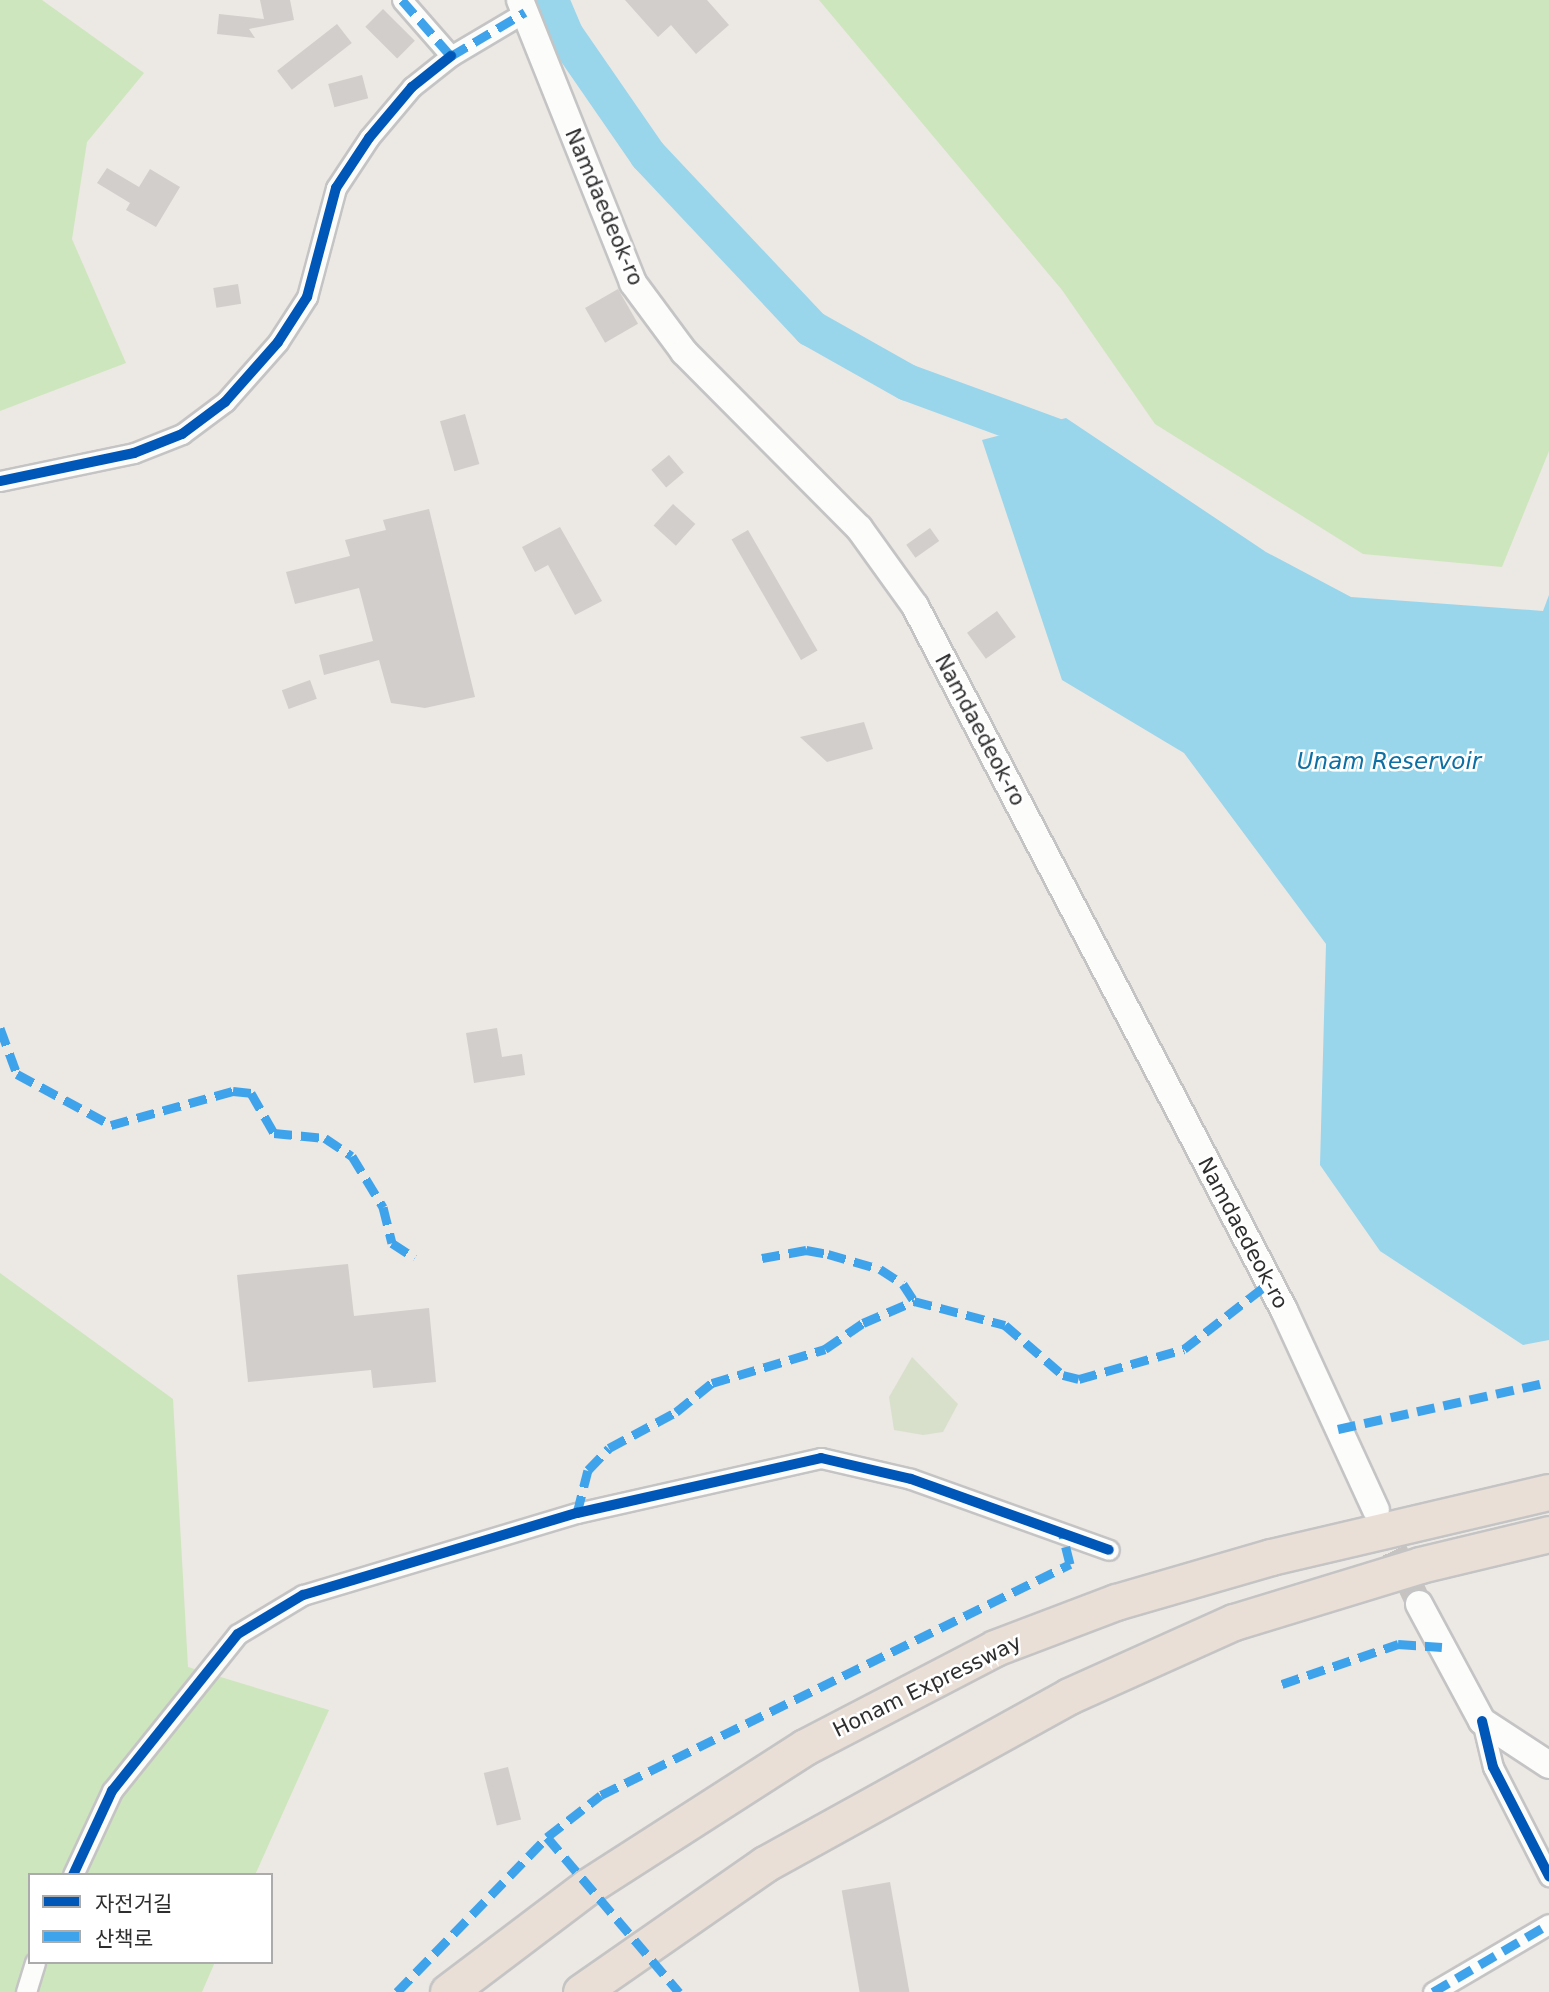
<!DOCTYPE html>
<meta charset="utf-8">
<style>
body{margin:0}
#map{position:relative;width:1549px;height:1992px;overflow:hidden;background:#ece8e4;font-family:"DejaVu Sans","Noto Sans KR",sans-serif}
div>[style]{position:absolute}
.green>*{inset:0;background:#cee6be}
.cemetery>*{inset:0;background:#d8e0cc}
.water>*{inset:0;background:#99d6ec}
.river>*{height:37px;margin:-18.5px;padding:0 18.5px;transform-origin:18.5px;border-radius:18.5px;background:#99d6ec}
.building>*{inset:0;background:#d1cecb;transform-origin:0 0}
.secondary-tunnel>*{height:26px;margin-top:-13px;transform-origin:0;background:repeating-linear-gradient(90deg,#c6c3c0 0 26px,transparent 0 39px)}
.roads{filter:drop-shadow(2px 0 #c5c4c5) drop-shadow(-2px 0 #c5c4c5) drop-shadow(0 2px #c5c4c5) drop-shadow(0 -2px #c5c4c5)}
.minor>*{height:19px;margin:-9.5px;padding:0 9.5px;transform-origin:9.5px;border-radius:9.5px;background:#fcfcfb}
.secondary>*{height:26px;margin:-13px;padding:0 13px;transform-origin:13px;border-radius:13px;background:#fcfcfb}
.motorway>*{height:35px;margin:-17.5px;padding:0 17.5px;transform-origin:17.5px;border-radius:17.5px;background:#eadfd6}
.quiet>*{height:9px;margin-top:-4.5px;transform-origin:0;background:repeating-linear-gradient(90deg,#3ea3eb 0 18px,transparent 0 27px)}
.cycleway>*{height:10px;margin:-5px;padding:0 5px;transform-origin:5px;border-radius:5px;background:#0057b8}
span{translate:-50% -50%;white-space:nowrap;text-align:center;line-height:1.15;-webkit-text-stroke:5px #fff;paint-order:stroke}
.street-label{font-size:21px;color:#2e2e2e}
.water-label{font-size:23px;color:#0d6fa3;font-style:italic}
.legend{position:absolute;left:28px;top:1873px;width:245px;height:91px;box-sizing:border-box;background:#fff;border:2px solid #ababab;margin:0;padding:9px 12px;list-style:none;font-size:21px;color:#2e2e2e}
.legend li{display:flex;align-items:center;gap:14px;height:35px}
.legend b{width:35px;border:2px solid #ababab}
</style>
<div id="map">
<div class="green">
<i style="clip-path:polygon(0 0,42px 0,144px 73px,87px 142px,72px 239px,126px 363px,0 411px)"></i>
<i style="clip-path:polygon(819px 0,1549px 0,1549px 451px,1502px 567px,1363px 554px,1155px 424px,1062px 290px)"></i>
<i style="clip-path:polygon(0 1273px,173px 1399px,188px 1667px,329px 1710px,255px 1875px,30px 1875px,30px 1962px,215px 1962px,202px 1992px,0 1992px)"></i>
</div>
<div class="cemetery">
<i style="clip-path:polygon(912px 1357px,958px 1404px,943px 1432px,923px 1435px,894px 1430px,889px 1397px)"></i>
</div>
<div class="water">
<i style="clip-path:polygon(1066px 418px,1266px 552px,1351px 597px,1543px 611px,1549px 595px,1549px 1340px,1523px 1345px,1380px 1251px,1320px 1165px,1326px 944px,1184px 753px,1062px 680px,982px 440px)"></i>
</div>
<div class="river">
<i style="left:550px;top:0;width:38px;rotate:67deg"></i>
<i style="left:565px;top:35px;width:145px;rotate:55.4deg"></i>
<i style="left:647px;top:154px;width:239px;rotate:46.7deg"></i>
<i style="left:811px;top:328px;width:110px;rotate:29.4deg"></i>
<i style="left:907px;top:382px;width:163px;rotate:20.1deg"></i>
<i style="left:1060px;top:438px;width:18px;rotate:49deg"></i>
</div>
<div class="building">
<i style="clip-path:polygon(260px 0,290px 0,294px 20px,249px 29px,255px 38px,217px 34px,219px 14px,264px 19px)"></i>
<i style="clip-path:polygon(625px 0,707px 0,729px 25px,696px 54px,671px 25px,658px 37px)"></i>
<i style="left:383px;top:9px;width:45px;height:25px;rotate:45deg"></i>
<i style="left:337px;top:24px;width:24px;height:76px;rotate:52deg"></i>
<i style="left:362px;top:75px;width:24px;height:35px;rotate:75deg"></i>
<i style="clip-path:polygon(107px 168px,139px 187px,150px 169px,180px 187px,156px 227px,126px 210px,130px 203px,97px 183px)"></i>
<i style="left:238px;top:284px;width:20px;height:25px;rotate:81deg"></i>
<i style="left:618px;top:289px;width:40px;height:38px;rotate:60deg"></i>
<i style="left:465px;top:414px;width:52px;height:26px;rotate:74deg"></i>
<i style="left:669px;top:455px;width:23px;height:23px;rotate:50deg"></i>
<i style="left:673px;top:504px;width:30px;height:29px;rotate:42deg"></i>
<i style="clip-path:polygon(429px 509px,475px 697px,425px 708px,391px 703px,379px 660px,324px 675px,319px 655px,373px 641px,359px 588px,295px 604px,286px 572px,350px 556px,345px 540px,386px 530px,383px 520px)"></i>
<i style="clip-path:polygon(560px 527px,602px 601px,575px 615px,548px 565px,535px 572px,522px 547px)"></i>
<i style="left:930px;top:528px;width:16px;height:29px;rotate:55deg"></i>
<i style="left:748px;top:530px;width:139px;height:19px;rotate:60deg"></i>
<i style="left:997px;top:611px;width:32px;height:37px;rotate:54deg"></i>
<i style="left:310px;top:680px;width:20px;height:30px;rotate:70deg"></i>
<i style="clip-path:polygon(864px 722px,873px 749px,827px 762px,800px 737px)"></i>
<i style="clip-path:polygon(497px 1028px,502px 1057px,522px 1054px,525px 1075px,474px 1083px,466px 1033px)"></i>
<i style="clip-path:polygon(348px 1264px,354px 1316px,429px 1308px,436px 1382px,373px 1388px,371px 1370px,248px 1382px,237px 1275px)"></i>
<i style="left:508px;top:1767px;width:54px;height:25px;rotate:76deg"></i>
<i style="left:890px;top:1882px;width:112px;height:49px;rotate:80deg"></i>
</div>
<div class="secondary-tunnel">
<i style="left:1378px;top:1515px;width:98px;rotate:65.3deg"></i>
</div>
<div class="roads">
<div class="minor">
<i style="left:402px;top:0;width:74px;rotate:48.8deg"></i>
<i style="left:451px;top:56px;width:86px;rotate:-30.7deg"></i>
<i style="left:0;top:481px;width:137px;rotate:-11.8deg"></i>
<i style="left:134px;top:453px;width:52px;rotate:-21.6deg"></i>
<i style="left:182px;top:434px;width:54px;rotate:-36.7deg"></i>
<i style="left:225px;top:402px;width:80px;rotate:-48.5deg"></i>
<i style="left:278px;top:342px;width:54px;rotate:-57.2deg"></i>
<i style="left:307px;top:297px;width:113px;rotate:-75.1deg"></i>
<i style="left:336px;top:188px;width:60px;rotate:-56.6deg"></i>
<i style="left:369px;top:138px;width:67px;rotate:-49.9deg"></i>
<i style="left:412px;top:87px;width:50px;rotate:-38.5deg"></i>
<i style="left:1482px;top:1721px;width:47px;rotate:76.6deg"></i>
<i style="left:1493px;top:1767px;width:123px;rotate:62.8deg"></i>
<i style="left:73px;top:1875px;width:93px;rotate:-65.1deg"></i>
<i style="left:112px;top:1791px;width:201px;rotate:-51.3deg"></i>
<i style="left:238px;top:1634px;width:76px;rotate:-31deg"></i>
<i style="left:303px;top:1595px;width:286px;rotate:-16.7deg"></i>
<i style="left:577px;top:1513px;width:250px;rotate:-12.7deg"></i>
<i style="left:821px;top:1458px;width:92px;rotate:13.1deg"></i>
<i style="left:911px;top:1479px;width:210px;rotate:19.7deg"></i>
<i style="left:26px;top:1992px;width:31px;rotate:-73deg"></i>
<i style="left:1433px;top:1992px;width:134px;rotate:-30.4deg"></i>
</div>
<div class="secondary">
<i style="left:520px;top:0;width:305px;rotate:68.2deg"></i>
<i style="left:633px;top:283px;width:86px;rotate:53.5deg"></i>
<i style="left:684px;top:352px;width:248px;rotate:45.2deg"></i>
<i style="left:859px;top:528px;width:96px;rotate:54.3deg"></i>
<i style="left:915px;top:606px;width:795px;rotate:62.34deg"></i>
<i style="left:1284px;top:1310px;width:220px;rotate:65.3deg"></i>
<i style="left:1419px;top:1604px;width:133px;rotate:61.7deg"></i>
<i style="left:1482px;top:1721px;width:80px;rotate:33.3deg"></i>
</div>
<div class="motorway">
<i style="left:448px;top:1992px;width:174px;rotate:-37.1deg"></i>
<i style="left:587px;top:1887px;width:259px;rotate:-32.7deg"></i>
<i style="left:805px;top:1747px;width:214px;rotate:-27.5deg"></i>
<i style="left:995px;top:1648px;width:129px;rotate:-20.8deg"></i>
<i style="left:1116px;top:1602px;width:161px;rotate:-16.2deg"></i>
<i style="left:1271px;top:1557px;width:285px;rotate:-13.2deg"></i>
<i style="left:581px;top:1992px;width:224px;rotate:-34.8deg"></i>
<i style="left:765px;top:1864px;width:347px;rotate:-28.9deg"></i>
<i style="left:1069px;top:1696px;width:181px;rotate:-24.2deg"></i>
<i style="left:1234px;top:1622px;width:195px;rotate:-17deg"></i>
<i style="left:1420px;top:1565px;width:133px;rotate:-13.5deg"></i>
</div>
</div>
<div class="quiet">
<i style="left:402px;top:0;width:74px;rotate:48.8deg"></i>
<i style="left:451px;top:56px;width:86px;rotate:-30.7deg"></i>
<i style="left:0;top:1028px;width:49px;rotate:69.7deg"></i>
<i style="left:17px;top:1074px;width:107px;rotate:28.5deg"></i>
<i style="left:111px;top:1125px;width:127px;rotate:-15.6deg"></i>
<i style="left:233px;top:1091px;width:18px;rotate:6deg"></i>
<i style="left:251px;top:1093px;width:46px;rotate:60.1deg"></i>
<i style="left:274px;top:1133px;width:51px;rotate:5.6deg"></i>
<i style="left:325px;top:1138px;width:32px;rotate:34deg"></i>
<i style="left:352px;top:1156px;width:60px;rotate:58.7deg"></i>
<i style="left:383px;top:1207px;width:37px;rotate:76deg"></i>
<i style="left:392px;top:1243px;width:27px;rotate:33deg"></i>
<i style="left:762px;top:1258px;width:45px;rotate:-10.3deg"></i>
<i style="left:806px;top:1250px;width:22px;rotate:10deg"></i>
<i style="left:828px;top:1254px;width:54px;rotate:16.1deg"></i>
<i style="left:880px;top:1269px;width:27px;rotate:33deg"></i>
<i style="left:903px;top:1284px;width:20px;rotate:57deg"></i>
<i style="left:1338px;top:1429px;width:216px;rotate:-12.6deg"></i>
<i style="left:577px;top:1513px;width:44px;rotate:-75.7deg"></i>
<i style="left:588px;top:1470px;width:30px;rotate:-46deg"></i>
<i style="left:609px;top:1448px;width:76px;rotate:-28.2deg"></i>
<i style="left:676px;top:1412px;width:46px;rotate:-38.9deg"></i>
<i style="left:712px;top:1383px;width:118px;rotate:-16.7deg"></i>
<i style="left:825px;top:1349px;width:46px;rotate:-34.4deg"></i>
<i style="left:863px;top:1323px;width:56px;rotate:-23.3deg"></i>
<i style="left:914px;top:1301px;width:94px;rotate:14.8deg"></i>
<i style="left:1005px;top:1325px;width:77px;rotate:40.8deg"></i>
<i style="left:1063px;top:1375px;width:16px;rotate:14deg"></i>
<i style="left:1079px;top:1379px;width:109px;rotate:-15.9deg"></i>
<i style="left:1184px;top:1349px;width:108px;rotate:-37.8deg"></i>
<i style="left:1282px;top:1684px;width:123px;rotate:-19deg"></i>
<i style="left:1398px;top:1644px;width:44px;rotate:3.9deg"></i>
<i style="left:547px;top:1837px;width:204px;rotate:49.6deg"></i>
<i style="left:397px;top:1992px;width:216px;rotate:-45.9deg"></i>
<i style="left:547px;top:1837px;width:68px;rotate:-37.9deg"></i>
<i style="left:601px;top:1795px;width:523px;rotate:-26.22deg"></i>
<i style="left:1070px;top:1564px;width:32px;rotate:-104deg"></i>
<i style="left:1433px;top:1992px;width:134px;rotate:-30.4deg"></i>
</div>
<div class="cycleway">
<i style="left:0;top:481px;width:137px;rotate:-11.8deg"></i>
<i style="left:134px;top:453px;width:52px;rotate:-21.6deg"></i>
<i style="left:182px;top:434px;width:54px;rotate:-36.7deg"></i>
<i style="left:225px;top:402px;width:80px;rotate:-48.5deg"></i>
<i style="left:278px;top:342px;width:54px;rotate:-57.2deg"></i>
<i style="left:307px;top:297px;width:113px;rotate:-75.1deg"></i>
<i style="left:336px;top:188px;width:60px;rotate:-56.6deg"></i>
<i style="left:369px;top:138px;width:67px;rotate:-49.9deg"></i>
<i style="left:412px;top:87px;width:50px;rotate:-38.5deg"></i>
<i style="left:1482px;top:1721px;width:47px;rotate:76.6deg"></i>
<i style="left:1493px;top:1767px;width:123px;rotate:62.8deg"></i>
<i style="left:73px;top:1875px;width:93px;rotate:-65.1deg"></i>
<i style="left:112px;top:1791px;width:201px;rotate:-51.3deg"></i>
<i style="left:238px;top:1634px;width:76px;rotate:-31deg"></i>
<i style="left:303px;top:1595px;width:286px;rotate:-16.7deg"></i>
<i style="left:577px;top:1513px;width:250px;rotate:-12.7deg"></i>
<i style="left:821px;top:1458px;width:92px;rotate:13.1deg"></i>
<i style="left:911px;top:1479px;width:210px;rotate:19.7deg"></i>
</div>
<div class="street-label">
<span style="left:604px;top:207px;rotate:67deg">Namdaedeok-ro</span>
<span style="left:980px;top:730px;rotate:62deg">Namdaedeok-ro</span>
<span style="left:1243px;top:1233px;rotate:62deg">Namdaedeok-ro</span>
<span style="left:927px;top:1686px;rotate:-26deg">Honam Expressway</span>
</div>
<div class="water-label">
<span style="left:1389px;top:761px">Unam Reservoir</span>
</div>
<ul class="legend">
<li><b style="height:9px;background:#0057b8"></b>자전거길</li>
<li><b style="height:9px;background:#3ea3eb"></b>산책로</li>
</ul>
</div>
